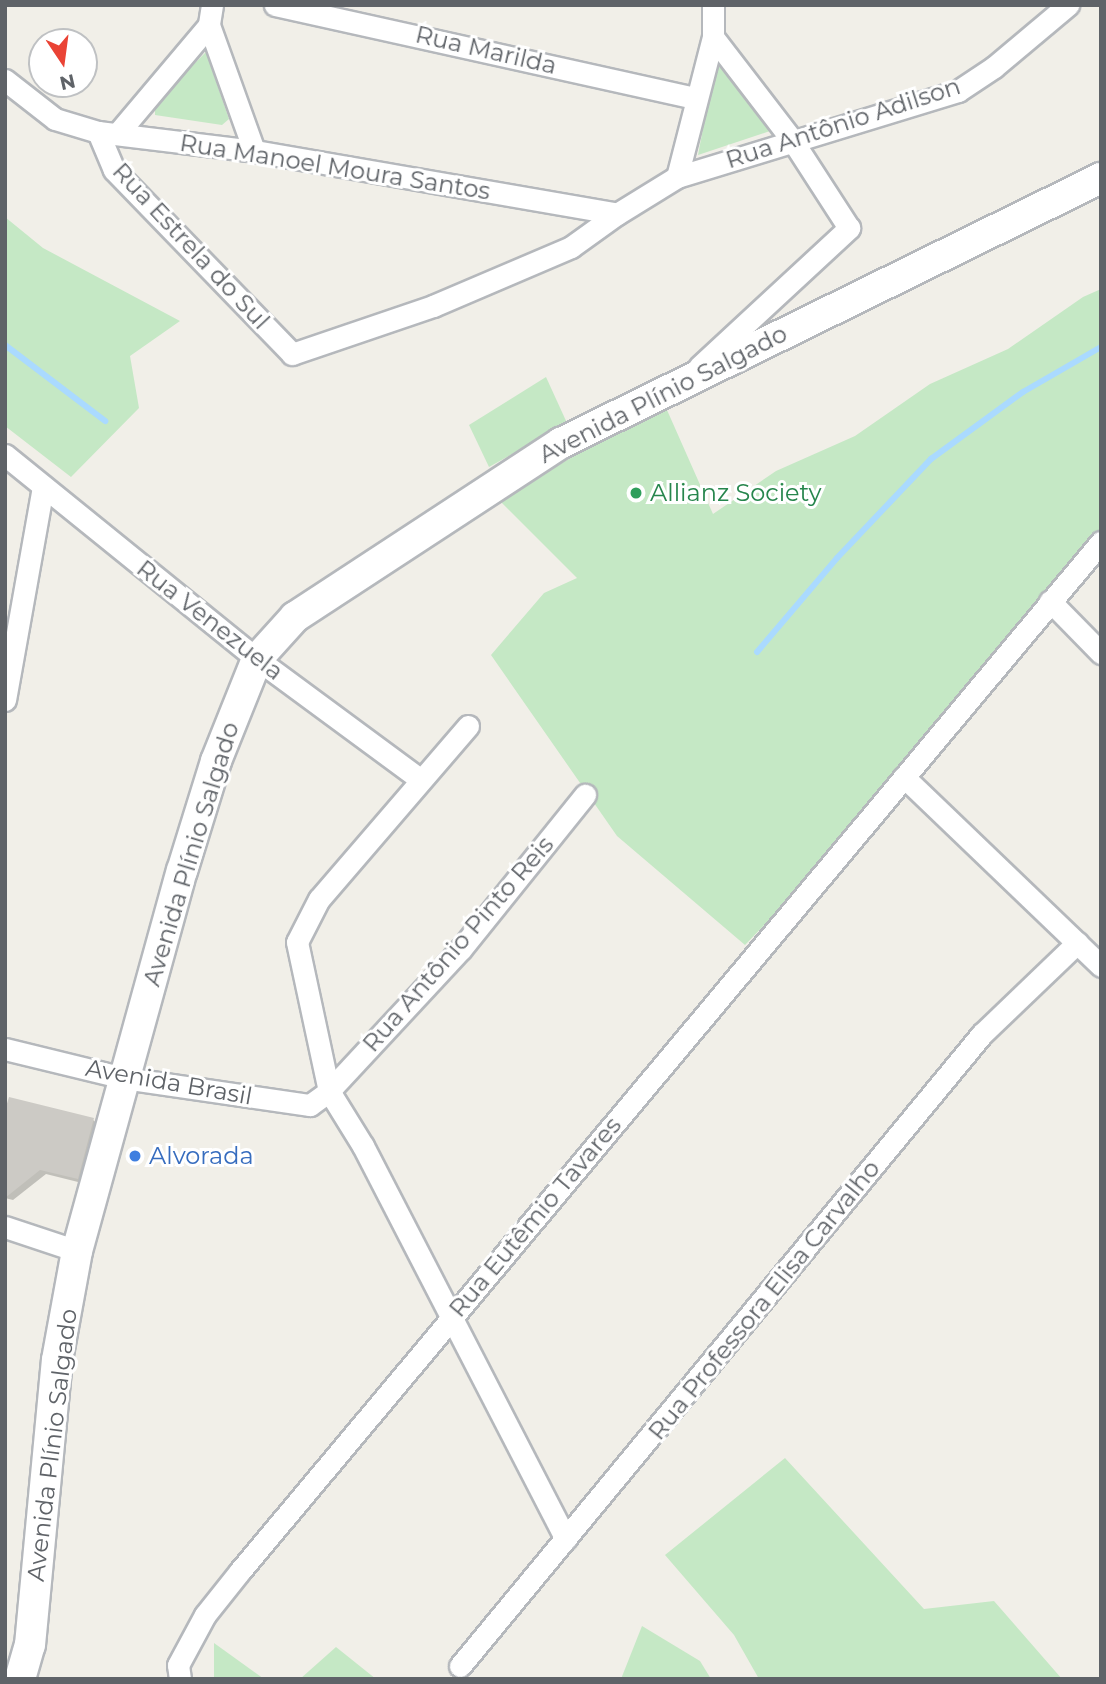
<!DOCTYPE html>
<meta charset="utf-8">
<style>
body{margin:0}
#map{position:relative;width:1106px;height:1684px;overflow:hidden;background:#f1efe8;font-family:Montserrat,sans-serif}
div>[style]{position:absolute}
.green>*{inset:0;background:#c5e8c5}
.shadow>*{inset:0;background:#0003}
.stream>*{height:6px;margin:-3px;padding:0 3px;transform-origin:3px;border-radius:3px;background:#aadaff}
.building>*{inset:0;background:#cccac5}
.roads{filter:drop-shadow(2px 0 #b5b8bc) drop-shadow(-2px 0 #b5b8bc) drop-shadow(0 2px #b5b8bc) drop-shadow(0 -2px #b5b8bc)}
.street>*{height:21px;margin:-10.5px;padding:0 10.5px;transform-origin:10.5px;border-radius:10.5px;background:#fff}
.secondary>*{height:30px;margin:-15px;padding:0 15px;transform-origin:15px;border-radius:15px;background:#fff}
.dots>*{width:19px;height:19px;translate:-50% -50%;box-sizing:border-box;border:4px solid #fff;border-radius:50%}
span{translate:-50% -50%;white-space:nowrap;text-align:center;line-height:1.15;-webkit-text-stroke:6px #fff;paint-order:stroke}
.street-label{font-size:24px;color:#5f6368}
.leisure-label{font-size:24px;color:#27864d}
.left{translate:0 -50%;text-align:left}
.shop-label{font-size:24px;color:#366cbe}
.frame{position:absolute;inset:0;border:7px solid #5f6368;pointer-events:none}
.north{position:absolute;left:28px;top:28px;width:70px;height:70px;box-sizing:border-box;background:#fff;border:2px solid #bfc1c3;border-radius:50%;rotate:167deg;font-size:19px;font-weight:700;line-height:28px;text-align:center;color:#5f6368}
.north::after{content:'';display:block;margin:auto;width:24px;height:32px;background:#ea4335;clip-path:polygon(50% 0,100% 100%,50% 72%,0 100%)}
</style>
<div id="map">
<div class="green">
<i style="clip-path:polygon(206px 52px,229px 119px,222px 125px,155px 115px,155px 103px)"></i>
<i style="clip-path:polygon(716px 60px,773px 130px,698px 155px)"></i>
<i style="clip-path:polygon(5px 217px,43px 248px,180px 321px,130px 356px,139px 408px,71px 477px,5px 426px)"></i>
<i style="clip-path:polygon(1101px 289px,1101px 530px,794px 894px,745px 945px,617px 836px,491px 655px,544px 593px,577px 578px,499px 500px,586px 449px,667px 410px,713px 514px,776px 471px,855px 436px,930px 384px,1008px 349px,1083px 297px)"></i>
<i style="clip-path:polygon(546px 377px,567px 423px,489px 467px,469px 425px)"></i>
<i style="clip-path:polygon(785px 1458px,924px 1609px,994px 1601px,1062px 1679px,759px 1679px,734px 1635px,665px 1555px)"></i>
<i style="clip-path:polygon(642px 1626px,700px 1661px,711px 1679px,621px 1679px)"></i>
<i style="clip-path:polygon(214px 1643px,264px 1679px,214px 1679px)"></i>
<i style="clip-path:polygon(336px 1647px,376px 1679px,300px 1679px)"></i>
</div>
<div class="shadow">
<i style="clip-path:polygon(5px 1117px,93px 1120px,98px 1124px,82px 1183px,46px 1174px,13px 1200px,5px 1198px)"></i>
</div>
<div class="stream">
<i style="left:5px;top:345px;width:126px;rotate:37.2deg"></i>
<i style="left:757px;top:652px;width:123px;rotate:-49.6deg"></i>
<i style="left:837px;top:558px;width:137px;rotate:-46.5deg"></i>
<i style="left:931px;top:459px;width:114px;rotate:-36.1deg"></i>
<i style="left:1023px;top:392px;width:90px;rotate:-30deg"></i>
</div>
<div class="building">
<i style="clip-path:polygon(9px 1097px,94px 1118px,78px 1179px,40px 1170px,5px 1198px,5px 1110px)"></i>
</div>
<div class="roads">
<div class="street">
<i style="left:212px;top:5px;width:20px;rotate:99deg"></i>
<i style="left:209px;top:25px;width:134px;rotate:70.3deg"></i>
<i style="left:275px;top:5px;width:431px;rotate:12.5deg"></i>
<i style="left:5px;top:80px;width:63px;rotate:38deg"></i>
<i style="left:55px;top:119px;width:45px;rotate:16.8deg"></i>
<i style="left:98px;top:132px;width:157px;rotate:6.9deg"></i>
<i style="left:254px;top:151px;width:368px;rotate:9.8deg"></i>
<i style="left:98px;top:132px;width:41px;rotate:67.2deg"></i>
<i style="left:114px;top:170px;width:256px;rotate:45.9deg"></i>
<i style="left:292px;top:354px;width:149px;rotate:-18.8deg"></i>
<i style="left:433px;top:306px;width:150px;rotate:-23.1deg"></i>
<i style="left:571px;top:247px;width:57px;rotate:-35.7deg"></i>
<i style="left:617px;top:214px;width:70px;rotate:-31.7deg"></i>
<i style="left:677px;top:177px;width:294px;rotate:-17deg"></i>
<i style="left:958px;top:91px;width:43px;rotate:-33.7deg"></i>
<i style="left:994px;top:67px;width:97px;rotate:-40deg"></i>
<i style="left:118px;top:133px;width:141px;rotate:-49.9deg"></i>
<i style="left:677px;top:177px;width:145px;rotate:-75.6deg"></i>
<i style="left:713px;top:37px;width:32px;rotate:-90deg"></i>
<i style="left:699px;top:367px;width:205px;rotate:-42.8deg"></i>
<i style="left:849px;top:228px;width:105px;rotate:-122.9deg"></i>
<i style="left:792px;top:140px;width:130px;rotate:-127.5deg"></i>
<i style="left:5px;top:455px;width:324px;rotate:39deg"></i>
<i style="left:257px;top:659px;width:202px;rotate:36.4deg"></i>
<i style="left:1050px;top:601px;width:73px;rotate:45.6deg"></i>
<i style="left:5px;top:700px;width:217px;rotate:-79.9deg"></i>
<i style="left:468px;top:726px;width:228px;rotate:130.7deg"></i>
<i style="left:319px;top:899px;width:48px;rotate:117.1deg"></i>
<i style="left:297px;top:942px;width:152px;rotate:77.9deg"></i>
<i style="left:329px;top:1091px;width:65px;rotate:58.3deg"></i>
<i style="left:363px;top:1146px;width:442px;rotate:62.7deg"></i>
<i style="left:904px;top:777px;width:273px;rotate:43.8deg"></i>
<i style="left:5px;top:1049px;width:122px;rotate:13.7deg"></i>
<i style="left:124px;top:1078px;width:188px;rotate:8.3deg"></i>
<i style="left:310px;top:1105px;width:24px;rotate:-36deg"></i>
<i style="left:329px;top:1091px;width:194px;rotate:-47.1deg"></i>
<i style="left:461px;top:949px;width:198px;rotate:-51.2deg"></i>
<i style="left:5px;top:1227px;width:76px;rotate:18.4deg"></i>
<i style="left:460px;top:1666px;width:820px;rotate:-50.45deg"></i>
<i style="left:982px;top:1034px;width:132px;rotate:-43.8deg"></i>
<i style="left:180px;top:1679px;width:14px;rotate:-98deg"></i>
<i style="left:178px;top:1665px;width:57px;rotate:-61.6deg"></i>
<i style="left:205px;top:1615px;width:56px;rotate:-51.5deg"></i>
<i style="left:240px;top:1571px;width:1342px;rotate:-50.08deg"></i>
</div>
<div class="secondary">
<i style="left:20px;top:1679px;width:35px;rotate:-74deg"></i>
<i style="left:30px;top:1645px;width:286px;rotate:-84.6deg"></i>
<i style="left:57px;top:1360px;width:111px;rotate:-79.6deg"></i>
<i style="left:77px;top:1251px;width:394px;rotate:-74.6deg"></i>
<i style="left:182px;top:871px;width:115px;rotate:-72.8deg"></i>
<i style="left:216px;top:761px;width:110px;rotate:-68.1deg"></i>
<i style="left:257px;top:659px;width:57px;rotate:-47.9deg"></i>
<i style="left:295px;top:617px;width:318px;rotate:-33.2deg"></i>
<i style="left:561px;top:443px;width:602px;rotate:-26.14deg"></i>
</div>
</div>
<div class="dots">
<i style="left:636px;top:493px;background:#2e9e5b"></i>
<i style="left:135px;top:1156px;background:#3f7fe0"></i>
</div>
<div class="street-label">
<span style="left:486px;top:50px;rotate:13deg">Rua Marilda</span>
<span style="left:843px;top:123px;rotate:-18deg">Rua Antônio Adilson</span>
<span style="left:335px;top:167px;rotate:9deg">Rua Manoel Moura Santos</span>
<span style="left:191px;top:246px;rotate:47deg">Rua Estrela do Sul</span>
<span style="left:663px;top:394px;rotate:-27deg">Avenida Plínio Salgado</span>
<span style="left:210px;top:620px;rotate:38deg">Rua Venezuela</span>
<span style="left:191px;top:854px;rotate:-73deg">Avenida Plínio Salgado</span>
<span style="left:458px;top:944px;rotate:-49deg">Rua Antônio Pinto Reis</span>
<span style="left:169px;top:1082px;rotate:10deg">Avenida Brasil</span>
<span style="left:535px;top:1217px;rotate:-50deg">Rua Eutêmio Tavares</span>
<span style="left:764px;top:1300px;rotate:-51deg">Rua Professora Elisa Carvalho</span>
<span style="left:52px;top:1445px;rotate:-83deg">Avenida Plínio Salgado</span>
</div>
<div class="leisure-label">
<span class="left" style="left:650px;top:493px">Allianz Society</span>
</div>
<div class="shop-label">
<span class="left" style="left:149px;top:1156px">Alvorada</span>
</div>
<div class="frame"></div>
<div class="north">N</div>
</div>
